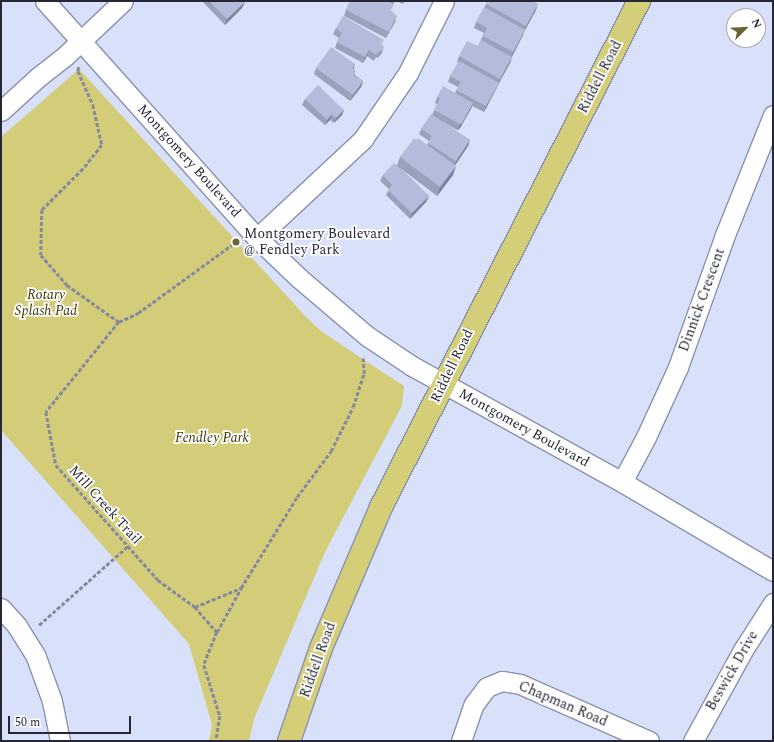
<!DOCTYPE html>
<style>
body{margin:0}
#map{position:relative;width:774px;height:742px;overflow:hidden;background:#d9e0f9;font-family:Spectral,serif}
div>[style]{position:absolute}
.green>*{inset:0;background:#d3cd7a}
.path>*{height:2.5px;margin-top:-1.25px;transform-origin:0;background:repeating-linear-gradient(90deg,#858a9d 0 4px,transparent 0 6px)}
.roads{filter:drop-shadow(1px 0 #8991ae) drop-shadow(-1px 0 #8991ae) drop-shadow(0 1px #8991ae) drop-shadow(0 -1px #8991ae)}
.minor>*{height:19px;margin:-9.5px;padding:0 9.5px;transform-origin:9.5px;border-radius:9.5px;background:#fff}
.primary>*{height:22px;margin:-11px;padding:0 11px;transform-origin:11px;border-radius:11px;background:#d5ce79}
.wall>*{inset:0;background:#9aa2bb}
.shaded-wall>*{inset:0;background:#7d8499}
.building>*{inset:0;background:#b3bcda}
.dots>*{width:11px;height:11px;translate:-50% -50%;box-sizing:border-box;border:2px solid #fff;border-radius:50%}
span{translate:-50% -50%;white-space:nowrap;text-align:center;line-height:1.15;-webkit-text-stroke:3.5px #fff;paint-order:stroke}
.street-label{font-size:14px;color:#252834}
.poi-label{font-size:14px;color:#252834}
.left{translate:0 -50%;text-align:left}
.park-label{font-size:14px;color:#3b380c;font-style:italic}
.frame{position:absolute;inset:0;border:2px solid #252834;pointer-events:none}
.north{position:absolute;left:726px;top:8px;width:40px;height:40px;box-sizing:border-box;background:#fff;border:1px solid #a8a9ae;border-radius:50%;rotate:66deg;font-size:11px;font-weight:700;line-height:16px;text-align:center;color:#252834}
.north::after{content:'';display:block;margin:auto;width:14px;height:18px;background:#696532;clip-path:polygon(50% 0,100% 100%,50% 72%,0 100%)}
.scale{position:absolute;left:8px;top:716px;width:123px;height:18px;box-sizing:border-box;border:2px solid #252834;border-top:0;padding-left:5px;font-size:12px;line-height:14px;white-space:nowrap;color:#252834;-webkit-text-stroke:3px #fff;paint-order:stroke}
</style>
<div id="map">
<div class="green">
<i style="clip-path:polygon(79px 69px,307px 318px,321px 331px,361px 358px,404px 386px,402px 406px,325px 552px,254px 719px,249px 741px,209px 741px,212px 725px,189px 644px,1px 430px,1px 137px)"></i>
</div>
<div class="path">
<i style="left:79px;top:67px;width:4px;rotate:104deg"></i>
<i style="left:78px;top:71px;width:37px;rotate:66deg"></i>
<i style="left:93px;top:105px;width:41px;rotate:77.3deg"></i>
<i style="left:102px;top:145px;width:31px;rotate:128deg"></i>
<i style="left:83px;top:169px;width:58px;rotate:135deg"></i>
<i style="left:42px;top:210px;width:45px;rotate:91.3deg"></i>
<i style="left:41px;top:255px;width:40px;rotate:49deg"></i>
<i style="left:67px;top:285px;width:64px;rotate:35.4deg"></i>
<i style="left:119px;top:322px;width:116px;rotate:129deg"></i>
<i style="left:46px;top:412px;width:54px;rotate:79.3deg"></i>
<i style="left:56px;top:465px;width:154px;rotate:48.4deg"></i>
<i style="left:158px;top:580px;width:46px;rotate:36.1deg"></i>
<i style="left:195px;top:607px;width:33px;rotate:49deg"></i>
<i style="left:217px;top:632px;width:35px;rotate:112deg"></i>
<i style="left:204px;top:665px;width:53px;rotate:72.6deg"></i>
<i style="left:220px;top:716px;width:25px;rotate:99deg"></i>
<i style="left:119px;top:322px;width:21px;rotate:-25deg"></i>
<i style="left:138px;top:313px;width:122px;rotate:-36deg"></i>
<i style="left:195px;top:607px;width:50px;rotate:-22.4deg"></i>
<i style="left:241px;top:588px;width:107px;rotate:-58.4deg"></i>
<i style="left:297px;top:497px;width:57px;rotate:-53.5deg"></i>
<i style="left:331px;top:451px;width:49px;rotate:-63.4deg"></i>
<i style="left:353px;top:407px;width:35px;rotate:-72deg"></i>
<i style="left:364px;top:374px;width:16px;rotate:-94deg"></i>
<i style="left:39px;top:625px;width:119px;rotate:-41.6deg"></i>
<i style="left:217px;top:632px;width:50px;rotate:-61.4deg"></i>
</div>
<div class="roads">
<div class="minor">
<i style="left:45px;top:1px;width:318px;rotate:48.2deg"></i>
<i style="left:257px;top:238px;width:58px;rotate:43.6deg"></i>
<i style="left:299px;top:278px;width:89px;rotate:40.5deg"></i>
<i style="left:367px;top:336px;width:54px;rotate:33.7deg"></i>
<i style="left:412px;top:366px;width:240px;rotate:28.9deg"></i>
<i style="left:622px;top:482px;width:175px;rotate:30.5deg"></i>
<i style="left:1px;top:111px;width:49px;rotate:-42.5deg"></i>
<i style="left:37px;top:78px;width:34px;rotate:-38deg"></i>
<i style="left:64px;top:57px;width:81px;rotate:-43.5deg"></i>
<i style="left:257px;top:238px;width:145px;rotate:-43deg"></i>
<i style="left:363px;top:139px;width:80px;rotate:-55.7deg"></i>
<i style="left:408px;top:73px;width:80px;rotate:-63.4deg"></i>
<i style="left:622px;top:482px;width:51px;rotate:-61.9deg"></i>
<i style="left:646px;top:437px;width:77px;rotate:-65.4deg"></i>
<i style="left:678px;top:367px;width:140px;rotate:-70.4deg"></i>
<i style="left:725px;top:235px;width:129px;rotate:-68.2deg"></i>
<i style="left:1px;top:608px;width:24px;rotate:48deg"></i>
<i style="left:17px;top:626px;width:36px;rotate:58deg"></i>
<i style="left:36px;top:657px;width:47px;rotate:70deg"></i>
<i style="left:52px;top:701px;width:41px;rotate:78.7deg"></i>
<i style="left:461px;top:741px;width:39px;rotate:-71deg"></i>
<i style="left:474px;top:704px;width:21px;rotate:-53deg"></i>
<i style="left:487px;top:687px;width:16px;rotate:-22deg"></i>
<i style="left:502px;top:681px;width:18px;rotate:9deg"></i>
<i style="left:520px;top:684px;width:141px;rotate:23.8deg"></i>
<i style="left:693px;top:741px;width:104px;rotate:-61.2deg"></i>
<i style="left:743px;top:650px;width:56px;rotate:-57.4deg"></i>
</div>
<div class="primary">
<i style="left:289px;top:741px;width:98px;rotate:-71deg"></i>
<i style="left:321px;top:648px;width:153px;rotate:-66.9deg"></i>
<i style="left:381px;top:507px;width:568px;rotate:-62.98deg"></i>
</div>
</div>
<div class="wall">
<i style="clip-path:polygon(202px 1px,244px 1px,245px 2px,242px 8px,225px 25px)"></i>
<i style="clip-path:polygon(350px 1px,395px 1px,390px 11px,395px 22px,386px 38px,344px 16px,346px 10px)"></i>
<i style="clip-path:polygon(396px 1px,405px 1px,403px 4px)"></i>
<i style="clip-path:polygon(486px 4px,536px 10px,525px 29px,523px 35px,512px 57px,510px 63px,484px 112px,472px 106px,460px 128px,457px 130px,439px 120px,470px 140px,468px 146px,455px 165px,453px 175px,437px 196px,399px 167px,429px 196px,426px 202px,410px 219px,386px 195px,389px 189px,380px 181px,383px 175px,397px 165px,400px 157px,416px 140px,427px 145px,429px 141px,419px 134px,421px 129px,432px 115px,437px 104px,435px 103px,437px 97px,455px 93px,458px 87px,448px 82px,450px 76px,458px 63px,457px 62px,459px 56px,478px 46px,481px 40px,484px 33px,474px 28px,476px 22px,484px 8px)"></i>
<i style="clip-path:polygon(336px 28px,382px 45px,382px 52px,378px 58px,376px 57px,374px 61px,367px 56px,363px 63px,335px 48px,337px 42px,339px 38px,333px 34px)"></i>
<i style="clip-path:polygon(355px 64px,354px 69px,355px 75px,363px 81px,361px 87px,350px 101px,314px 74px,316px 68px)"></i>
<i style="clip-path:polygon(305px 99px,344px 110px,342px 115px,334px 123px,330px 120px,325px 125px,302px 105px)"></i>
</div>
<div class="shaded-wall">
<i style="clip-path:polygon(245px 2px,242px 8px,225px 25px,227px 19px)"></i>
<i style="clip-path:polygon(538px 4px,536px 10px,524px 32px,526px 26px)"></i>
<i style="clip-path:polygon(397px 16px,395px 22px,386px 38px)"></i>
<i style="clip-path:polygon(525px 30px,523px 35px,511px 58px,513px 52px)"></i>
<i style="clip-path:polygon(384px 46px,382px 52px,378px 58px)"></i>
<i style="clip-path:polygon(369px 50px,367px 56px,363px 63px,365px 57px)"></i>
<i style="clip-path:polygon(512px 57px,510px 63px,497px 85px,500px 79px)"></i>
<i style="clip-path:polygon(363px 81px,361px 87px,350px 101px,353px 95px)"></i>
<i style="clip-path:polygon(499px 83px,496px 89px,484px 112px,486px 106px)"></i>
<i style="clip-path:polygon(473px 103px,471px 109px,460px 128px,457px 130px,460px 124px)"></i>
<i style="clip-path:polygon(344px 110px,342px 115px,334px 123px,336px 118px)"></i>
<i style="clip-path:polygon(332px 114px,330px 120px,325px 125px,327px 120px)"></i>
<i style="clip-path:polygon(470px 140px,468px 146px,454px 167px,456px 161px)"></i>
<i style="clip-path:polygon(456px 166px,453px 175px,437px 196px,440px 187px)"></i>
<i style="clip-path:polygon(429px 196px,426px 202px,410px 219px,412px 213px)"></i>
</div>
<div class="building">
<i style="clip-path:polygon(209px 1px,244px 1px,245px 2px,227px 19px)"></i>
<i style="clip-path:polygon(350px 1px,387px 1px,393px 4px,390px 10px,397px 16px,389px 32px,346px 10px)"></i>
<i style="clip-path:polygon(487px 1px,532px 1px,538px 4px,526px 26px,486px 4px)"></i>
<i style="clip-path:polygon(484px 7px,525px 30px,513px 52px,483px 36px,487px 28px,476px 22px)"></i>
<i style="clip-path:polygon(343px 16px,384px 40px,381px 44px,384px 46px,381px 52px,379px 51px,376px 55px,369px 50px,365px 57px,337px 42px,342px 33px,336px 28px)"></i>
<i style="clip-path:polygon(481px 40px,512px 57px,500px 79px,459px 56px,467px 41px,478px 46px)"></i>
<i style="clip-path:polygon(331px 47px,355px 64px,352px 68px,356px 71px,353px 75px,363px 81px,353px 95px,316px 68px)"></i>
<i style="clip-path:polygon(459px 61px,499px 83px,486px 106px,456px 90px,461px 82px,450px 76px)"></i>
<i style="clip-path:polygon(318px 85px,344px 110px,336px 118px,332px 114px,327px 120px,305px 99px)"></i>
<i style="clip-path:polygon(443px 86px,473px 103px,462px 123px,460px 124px,434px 110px,440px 98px,437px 97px)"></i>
<i style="clip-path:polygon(431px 114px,470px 140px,456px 161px,428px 143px,432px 136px,421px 129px)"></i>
<i style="clip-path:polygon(414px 138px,416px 140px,418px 138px,456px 166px,440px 187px,400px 157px)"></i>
<i style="clip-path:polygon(394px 163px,429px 196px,412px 213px,388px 190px,392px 185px,383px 175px)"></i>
</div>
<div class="dots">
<i style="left:236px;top:242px;background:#696532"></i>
</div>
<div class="street-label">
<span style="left:600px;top:77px;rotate:-63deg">Riddell Road</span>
<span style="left:189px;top:161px;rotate:48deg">Montgomery Boulevard</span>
<span style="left:702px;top:300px;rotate:-70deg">Dinnick Crescent</span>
<span style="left:452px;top:366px;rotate:-64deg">Riddell Road</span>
<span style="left:524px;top:428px;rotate:29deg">Montgomery Boulevard</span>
<span style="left:105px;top:505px;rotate:48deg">Mill Creek Trail</span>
<span style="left:318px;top:660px;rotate:-70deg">Riddell Road</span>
<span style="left:732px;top:671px;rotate:-60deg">Beswick Drive</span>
<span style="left:563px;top:704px;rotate:23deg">Chapman Road</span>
</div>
<div class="poi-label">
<span class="left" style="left:244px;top:242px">Montgomery Boulevard<br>@ Fendley Park</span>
</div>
<div class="park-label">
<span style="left:46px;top:303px">Rotary<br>Splash Pad</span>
<span style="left:212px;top:438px">Fendley Park</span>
</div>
<div class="frame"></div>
<div class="north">N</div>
<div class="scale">50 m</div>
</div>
